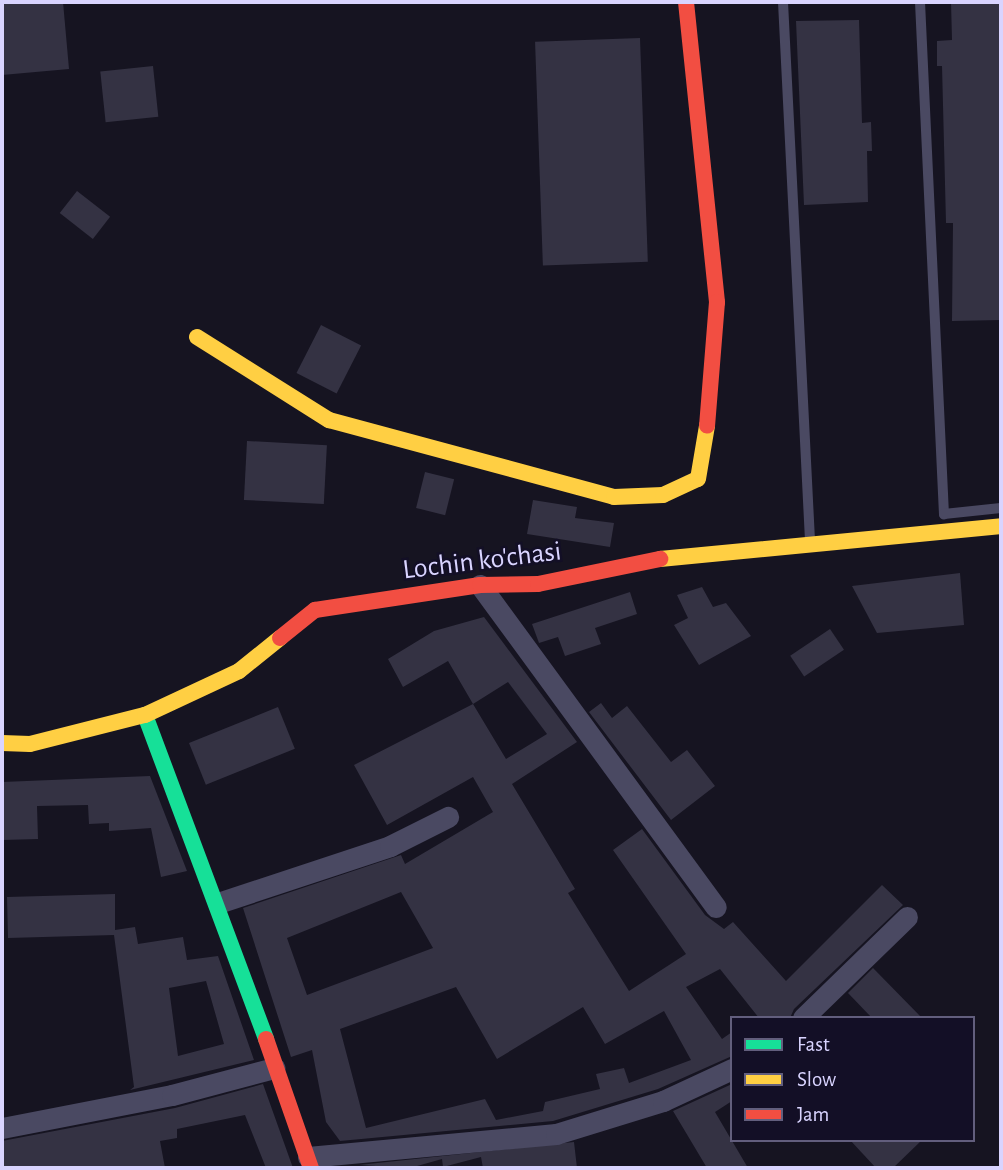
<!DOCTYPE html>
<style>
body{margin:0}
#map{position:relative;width:1003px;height:1170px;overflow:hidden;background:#161421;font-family:"Alegreya Sans",sans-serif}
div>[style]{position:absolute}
.building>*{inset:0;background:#343243;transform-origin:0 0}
.lane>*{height:10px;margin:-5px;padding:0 5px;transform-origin:5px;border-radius:5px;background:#4a4962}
.street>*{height:21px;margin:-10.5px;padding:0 10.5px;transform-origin:10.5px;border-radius:10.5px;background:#4a4962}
.fast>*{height:16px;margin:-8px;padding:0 8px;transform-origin:8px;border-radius:8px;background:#16e098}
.slow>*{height:16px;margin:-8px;padding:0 8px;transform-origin:8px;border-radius:8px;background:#ffcf43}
.jam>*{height:16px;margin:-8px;padding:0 8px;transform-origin:8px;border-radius:8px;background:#f24e42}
span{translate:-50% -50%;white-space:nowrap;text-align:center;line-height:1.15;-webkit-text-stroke:5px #130f26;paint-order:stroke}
.street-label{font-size:28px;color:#d9d4ff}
.frame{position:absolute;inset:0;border:4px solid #d9d4ff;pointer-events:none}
.legend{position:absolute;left:730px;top:1016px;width:245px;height:126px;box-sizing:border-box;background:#130f26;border:2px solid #625e7d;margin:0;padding:9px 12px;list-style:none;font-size:21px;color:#d9d4ff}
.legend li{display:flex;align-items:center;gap:14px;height:35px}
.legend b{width:35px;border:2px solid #625e7d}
</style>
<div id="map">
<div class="building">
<i style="clip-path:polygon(2px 2px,63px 2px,69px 69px,2px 75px)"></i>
<i style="clip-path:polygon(951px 2px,1001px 2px,1001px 320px,952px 321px,953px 223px,946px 223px,942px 66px,937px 66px,937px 41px,952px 40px)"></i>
<i style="clip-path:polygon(859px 20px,862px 123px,871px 122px,872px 151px,867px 151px,868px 202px,804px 205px,796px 21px)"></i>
<i style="left:640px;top:38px;width:224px;height:105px;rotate:88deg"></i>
<i style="left:153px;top:66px;width:51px;height:53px;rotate:84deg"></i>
<i style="left:77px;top:191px;width:42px;height:28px;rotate:38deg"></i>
<i style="left:321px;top:325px;width:45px;height:54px;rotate:27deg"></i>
<i style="left:247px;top:441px;width:80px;height:59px;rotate:3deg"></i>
<i style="left:425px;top:472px;width:30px;height:37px;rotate:14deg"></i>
<i style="clip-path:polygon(533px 500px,577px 507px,575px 518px,614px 523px,610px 547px,527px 534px)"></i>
<i style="clip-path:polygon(960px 573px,964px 625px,877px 633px,852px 586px)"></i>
<i style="clip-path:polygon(702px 587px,713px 607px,726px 603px,751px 636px,699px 665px,674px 625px,688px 618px,677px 595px)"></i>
<i style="clip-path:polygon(630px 592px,637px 614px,595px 628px,601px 644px,565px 656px,558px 637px,539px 643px,532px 624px)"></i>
<i style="clip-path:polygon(evenodd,484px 617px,577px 742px,512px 784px,575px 889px,568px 893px,629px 991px,686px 954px,613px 850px,642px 829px,705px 915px,724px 929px,733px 922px,786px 981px,882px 885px,903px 905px,794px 1009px,790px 1018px,759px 1018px,720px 969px,686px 987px,722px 1039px,732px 1032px,732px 1056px,658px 1089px,553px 1121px,340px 1141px,326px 1122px,312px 1050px,291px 1057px,243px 908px,401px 855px,405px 864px,493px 812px,473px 777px,387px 825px,354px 765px,473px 704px,448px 661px,403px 687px,388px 659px,434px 631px,484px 617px,508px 682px,547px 734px,506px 759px,473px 704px,508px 682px,484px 617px,401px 892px,433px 948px,307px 995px,287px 938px,401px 892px,484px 617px,456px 987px,497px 1059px,583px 1007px,605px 1044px,664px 1011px,691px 1060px,629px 1083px,624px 1068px,596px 1074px,600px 1089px,545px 1102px,543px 1111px,496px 1120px,485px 1099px,366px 1128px,340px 1029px,456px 987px)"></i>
<i style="left:830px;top:629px;width:25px;height:48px;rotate:56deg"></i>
<i style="clip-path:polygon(601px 703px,612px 718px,627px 706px,671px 762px,687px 750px,715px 786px,671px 820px,589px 712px)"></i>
<i style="left:278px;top:707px;width:45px;height:96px;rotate:68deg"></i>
<i style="clip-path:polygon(150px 776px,187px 871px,161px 877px,151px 828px,109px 831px,109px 823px,89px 824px,88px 805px,37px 806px,38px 839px,2px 840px,2px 782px)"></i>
<i style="clip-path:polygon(evenodd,115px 894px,115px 930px,135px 927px,138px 944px,183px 937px,187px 960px,218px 956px,254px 1060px,130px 1090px,134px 1087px,114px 935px,8px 938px,7px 897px,115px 894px,206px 981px,224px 1044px,178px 1056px,169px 988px,206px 981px)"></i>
<i style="clip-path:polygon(873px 968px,922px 1018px,872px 1018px,848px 993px)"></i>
<i style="clip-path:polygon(263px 1084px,293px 1168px,266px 1168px,245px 1115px,177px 1129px,177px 1138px,160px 1141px,165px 1168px,2px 1168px,2px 1141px,175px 1108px)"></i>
<i style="clip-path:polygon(732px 1084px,732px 1101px,715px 1112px,748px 1168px,707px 1168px,673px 1111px)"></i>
<i style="clip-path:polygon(850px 1140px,922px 1140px,893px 1168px,876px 1168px)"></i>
<i style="clip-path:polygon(574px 1142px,577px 1168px,483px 1168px,481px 1157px,443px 1167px,442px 1159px,410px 1168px,359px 1165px)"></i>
</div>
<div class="lane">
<i style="left:783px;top:2px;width:540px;rotate:87.13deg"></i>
<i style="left:920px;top:2px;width:513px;rotate:87.32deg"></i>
<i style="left:944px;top:514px;width:57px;rotate:-6deg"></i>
</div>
<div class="street">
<i style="left:480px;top:585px;width:399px;rotate:53.8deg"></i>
<i style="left:218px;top:903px;width:181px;rotate:-18.3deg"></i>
<i style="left:390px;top:846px;width:65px;rotate:-26.6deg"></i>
<i style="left:803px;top:1018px;width:145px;rotate:-44.2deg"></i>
<i style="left:2px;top:1128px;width:173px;rotate:-11deg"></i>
<i style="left:172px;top:1095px;width:106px;rotate:-14.8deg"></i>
<i style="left:308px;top:1157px;width:249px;rotate:-5.3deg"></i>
<i style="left:556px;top:1134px;width:112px;rotate:-17.1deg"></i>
<i style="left:663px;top:1101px;width:76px;rotate:-24.9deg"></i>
</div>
<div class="fast">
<i style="left:145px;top:715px;width:346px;rotate:69.5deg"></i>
</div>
<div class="slow">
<i style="left:197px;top:337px;width:156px;rotate:32.2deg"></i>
<i style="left:329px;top:420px;width:295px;rotate:15.1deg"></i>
<i style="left:614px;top:497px;width:49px;rotate:-2.3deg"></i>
<i style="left:663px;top:495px;width:38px;rotate:-25deg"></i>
<i style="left:698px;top:479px;width:54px;rotate:-80.4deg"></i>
<i style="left:660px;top:559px;width:343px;rotate:-5.5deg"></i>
<i style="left:2px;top:743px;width:28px;rotate:2deg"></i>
<i style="left:30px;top:744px;width:119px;rotate:-14.2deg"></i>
<i style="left:145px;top:715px;width:104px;rotate:-25.1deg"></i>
<i style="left:239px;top:671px;width:53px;rotate:-38.8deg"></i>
</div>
<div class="jam">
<i style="left:686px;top:2px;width:302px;rotate:84.1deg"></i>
<i style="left:717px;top:302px;width:124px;rotate:94.6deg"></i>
<i style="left:280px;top:638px;width:45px;rotate:-38.7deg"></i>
<i style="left:315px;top:610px;width:167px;rotate:-8.6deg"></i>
<i style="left:480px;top:585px;width:58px;rotate:-1deg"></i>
<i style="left:538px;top:584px;width:125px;rotate:-11.6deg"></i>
<i style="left:266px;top:1039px;width:137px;rotate:70.8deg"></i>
</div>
<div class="street-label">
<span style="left:482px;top:561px;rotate:-7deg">Lochin ko'chasi</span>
</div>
<div class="frame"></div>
<ul class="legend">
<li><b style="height:9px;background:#16e098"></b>Fast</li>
<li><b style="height:9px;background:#ffcf43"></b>Slow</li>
<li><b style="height:9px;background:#f24e42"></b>Jam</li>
</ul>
</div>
